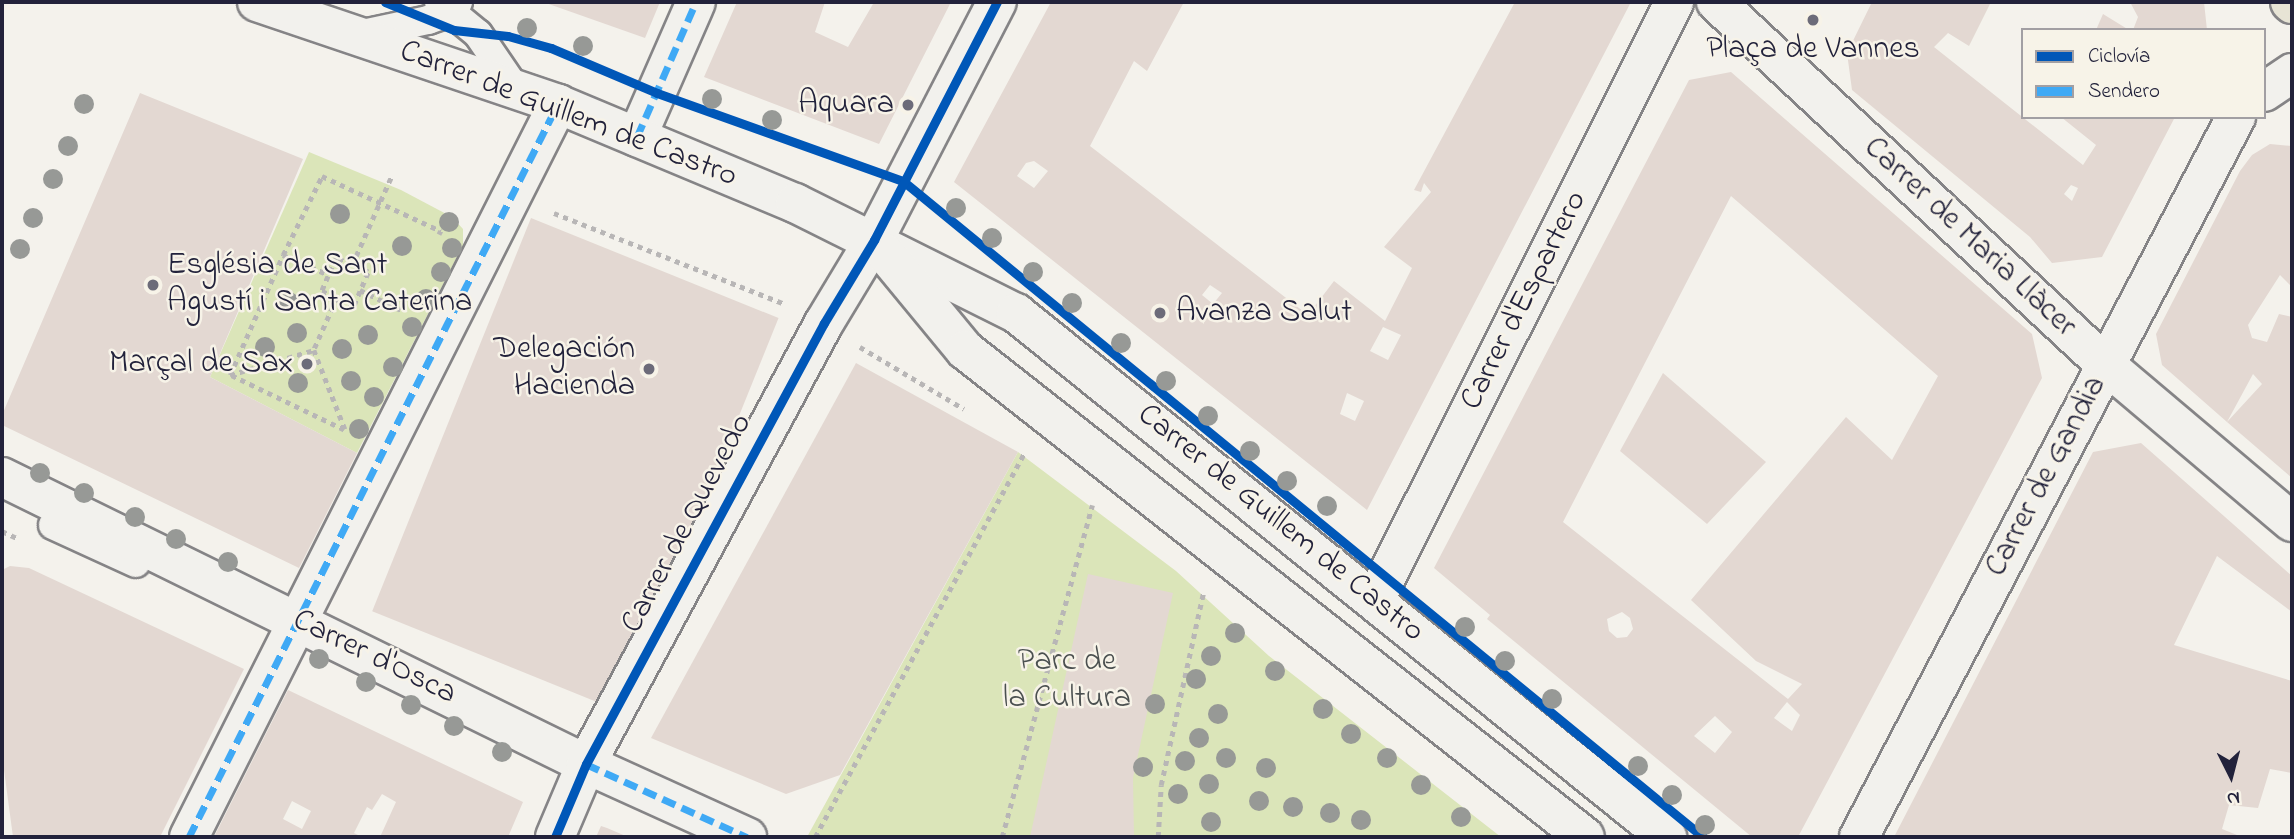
<!DOCTYPE html>
<meta charset="utf-8">
<style>
body{margin:0}
#map{position:relative;width:2294px;height:839px;overflow:hidden;background:#f4f2ec;font-family:"Indie Flower",sans-serif}
div>[style]{position:absolute}
.green>*{inset:0;background:#dbe5b9}
.building>*{inset:0;background:#e3d8d2;transform-origin:0 0}
.path>*{height:4.5px;margin-top:-2.25px;transform-origin:0;background:repeating-linear-gradient(90deg,#b8b6b6 0 5px,transparent 0 10px)}
.roads{filter:drop-shadow(2px 0 #858486) drop-shadow(-2px 0 #858486) drop-shadow(0 2px #858486) drop-shadow(0 -2px #858486)}
.service>*{height:28px;margin:-14px;padding:0 14px;transform-origin:14px;border-radius:14px;background:#f2f1ed}
.pedestrian>*{height:38px;margin:-19px;padding:0 19px;transform-origin:19px;border-radius:19px;background:#f2f1ed}
.minor>*{height:38px;margin:-19px;padding:0 19px;transform-origin:19px;border-radius:19px;background:#f2f1ed}
.tertiary>*{height:38px;margin:-19px;padding:0 19px;transform-origin:19px;border-radius:19px;background:#f2f1ed}
.secondary>*{height:38px;margin:-19px;padding:0 19px;transform-origin:19px;border-radius:19px;background:#f2f1ed}
.primary>*{height:38px;margin:-19px;padding:0 19px;transform-origin:19px;border-radius:19px;background:#e7e4d5}
.quiet>*{height:7px;margin-top:-3.5px;transform-origin:0;background:repeating-linear-gradient(90deg,#3fa9f5 0 14px,transparent 0 21px)}
.cycleway>*{height:9px;margin:-4.5px;padding:0 4.5px;transform-origin:4.5px;border-radius:4.5px;background:#0057b8}
.trees>*{width:20px;height:20px;margin:-10px;border-radius:50%;background:#979996}
.dots>*{width:19px;height:19px;translate:-50% -50%;box-sizing:border-box;border:4px solid #f7f3e8;border-radius:50%}
span{translate:-50% -50%;white-space:nowrap;text-align:center;line-height:1.15;-webkit-text-stroke:5px #f7f3e8;paint-order:stroke}
.poi-label{font-size:32px;color:#22223b}
.right{translate:-100% -50%;text-align:right}
.left{translate:0 -50%;text-align:left}
.street-label{font-size:32px;color:#22223b}
.park-label{font-size:32px;color:#4b5050}
.frame{position:absolute;inset:0;border:4px solid #22223b;pointer-events:none}
.legend{position:absolute;left:2021px;top:28px;width:245px;height:91px;box-sizing:border-box;background:#f7f3e8;border:2px solid #a29fa3;margin:0;padding:9px 12px;list-style:none;font-size:21px;color:#22223b}
.legend li{display:flex;align-items:center;gap:14px;height:35px}
.legend b{width:35px;border:2px solid #a29fa3}
.north{position:absolute;left:2196px;top:741px;width:70px;height:70px;-webkit-text-stroke:5px #f7f3e8;paint-order:stroke;rotate:174deg;font-size:19px;font-weight:700;line-height:28px;text-align:center;color:#22223b}
.north::after{content:'';display:block;margin:auto;width:24px;height:32px;background:#22223b;clip-path:polygon(50% 0,100% 100%,50% 72%,0 100%)}
</style>
<div id="map">
<div class="green">
<i style="clip-path:polygon(309px 152px,401px 190px,452px 217px,463px 229px,463px 245px,357px 453px,210px 377px)"></i>
<i style="clip-path:polygon(1018px 452px,1176px 571px,1269px 656px,1501px 837px,807px 837px)"></i>
</div>
<div class="building">
<i style="clip-path:polygon(543px 2px,660px 2px,645px 38px)"></i>
<i style="clip-path:polygon(737px 2px,825px 2px,815px 32px,848px 47px,873px 4px,866px 2px,951px 2px,879px 144px,704px 77px)"></i>
<i style="clip-path:polygon(evenodd,1051px 2px,1184px 2px,1147px 71px,1134px 61px,1090px 146px,1308px 315px,1334px 281px,1385px 321px,1412px 268px,1384px 247px,1431px 192px,1424px 183px,1421px 192px,1414px 190px,1515px 2px,1631px 2px,1367px 510px,954px 182px,1051px 2px,1034px 161px,1048px 171px,1034px 188px,1017px 176px,1026px 163px,1034px 161px,1051px 2px,1210px 285px,1222px 293px,1213px 304px,1202px 295px,1210px 285px,1051px 2px,1383px 327px,1401px 335px,1388px 360px,1370px 351px,1383px 327px,1051px 2px,1347px 393px,1364px 401px,1355px 421px,1340px 414px,1347px 393px)"></i>
<i style="clip-path:polygon(evenodd,1872px 2px,1991px 2px,1969px 46px,1948px 33px,1934px 47px,2083px 165px,2096px 145px,2061px 117px,2175px 117px,2102px 257px,2052px 263px,2030px 237px,1852px 90px,1847px 53px,1872px 2px,2071px 185px,2078px 188px,2072px 201px,2064px 194px,2071px 185px)"></i>
<i style="clip-path:polygon(2130px 2px,2204px 2px,2207px 30px,2133px 30px,2138px 17px)"></i>
<i style="clip-path:polygon(2103px 14px,2129px 30px,2096px 30px)"></i>
<i style="clip-path:polygon(evenodd,1731px 72px,2032px 334px,2042px 378px,1798px 837px,1752px 837px,1487px 619px,1490px 615px,1434px 568px,1689px 80px,1731px 72px,1731px 196px,1938px 376px,1892px 460px,1846px 417px,1691px 600px,1756px 661px,1802px 684px,1788px 699px,1563px 522px,1731px 196px,1731px 72px,1622px 612px,1630px 618px,1633px 629px,1627px 637px,1617px 638px,1609px 631px,1607px 619px,1622px 612px,1731px 72px,1787px 702px,1800px 715px,1792px 731px,1774px 718px,1787px 702px,1731px 72px,1715px 716px,1732px 732px,1715px 753px,1694px 736px,1715px 716px)"></i>
<i style="clip-path:polygon(140px 93px,303px 159px,210px 377px,357px 453px,299px 568px,2px 425px,2px 415px)"></i>
<i style="clip-path:polygon(2270px 144px,2292px 146px,2292px 287px,2280px 275px,2248px 325px,2252px 338px,2267px 342px,2279px 314px,2292px 317px,2292px 478px,2227px 422px,2262px 384px,2253px 374px,2227px 422px,2162px 365px,2156px 334px,2240px 171px,2252px 155px)"></i>
<i style="left:531px;top:218px;width:267px;height:424px;rotate:22deg"></i>
<i style="clip-path:polygon(856px 363px,1018px 452px,840px 775px,786px 794px,651px 738px)"></i>
<i style="clip-path:polygon(1663px 373px,1766px 462px,1707px 524px,1620px 451px)"></i>
<i style="clip-path:polygon(2141px 443px,2292px 576px,2292px 612px,2217px 556px,2174px 645px,2292px 681px,2292px 773px,2270px 769px,2258px 808px,2229px 805px,2222px 829px,2242px 837px,1894px 837px,2093px 452px)"></i>
<i style="clip-path:polygon(10px 566px,29px 568px,244px 669px,160px 837px,13px 837px,2px 755px,2px 570px)"></i>
<i style="clip-path:polygon(1088px 574px,1173px 593px,1133px 778px,1134px 837px,1030px 837px)"></i>
<i style="clip-path:polygon(evenodd,288px 690px,523px 802px,508px 837px,380px 837px,396px 802px,382px 794px,372px 810px,367px 807px,354px 833px,362px 837px,214px 837px,288px 690px,292px 801px,311px 811px,302px 829px,283px 819px,292px 801px)"></i>
<i style="clip-path:polygon(601px 826px,607px 828px,628px 837px,596px 837px)"></i>
</div>
<div class="path">
<i style="left:554px;top:213px;width:246px;rotate:21.5deg"></i>
<i style="left:283px;top:255px;width:50px;rotate:23.5deg"></i>
<i style="left:352px;top:265px;width:17px;rotate:-156deg"></i>
<i style="left:336px;top:258px;width:36px;rotate:113deg"></i>
<i style="left:322px;top:291px;width:35px;rotate:24deg"></i>
<i style="left:354px;top:305px;width:36px;rotate:-67deg"></i>
<i style="left:368px;top:272px;width:17px;rotate:-156deg"></i>
<i style="left:352px;top:265px;width:98px;rotate:-66deg"></i>
<i style="left:360px;top:290px;width:48px;rotate:26deg"></i>
<i style="left:337px;top:298px;width:57px;rotate:113.9deg"></i>
<i style="left:314px;top:350px;width:85px;rotate:68.6deg"></i>
<i style="left:860px;top:347px;width:121px;rotate:30.8deg"></i>
<i style="left:230px;top:375px;width:88px;rotate:-16.6deg"></i>
<i style="left:344px;top:430px;width:127px;rotate:-154.2deg"></i>
<i style="left:230px;top:375px;width:131px;rotate:-66.2deg"></i>
<i style="left:283px;top:255px;width:88px;rotate:-63.7deg"></i>
<i style="left:322px;top:176px;width:131px;rotate:24.8deg"></i>
<i style="left:441px;top:231px;width:4px;rotate:117deg"></i>
<i style="left:2px;top:531px;width:17px;rotate:25deg"></i>
<i style="left:815px;top:837px;width:436px;rotate:-61.4deg"></i>
<i style="left:1002px;top:837px;width:344px;rotate:-74.8deg"></i>
<i style="left:1158px;top:837px;width:52px;rotate:-86.7deg"></i>
<i style="left:1161px;top:785px;width:196px;rotate:-77.6deg"></i>
</div>
<div class="roads">
<div class="service">
<i style="left:439px;top:2px;width:50px;rotate:39.4deg"></i>
<i style="left:478px;top:34px;width:65px;rotate:55.6deg"></i>
<i style="left:358px;top:35px;width:72px;rotate:-12.1deg"></i>
<i style="left:428px;top:20px;width:28px;rotate:-19deg"></i>
<i style="left:454px;top:11px;width:10px;rotate:-66deg"></i>
<i style="left:53px;top:525px;width:91px;rotate:24.6deg"></i>
</div>
<div class="pedestrian">
<i style="left:637px;top:137px;width:147px;rotate:-66.4deg"></i>
<i style="left:586px;top:764px;width:177px;rotate:24.4deg"></i>
<i style="left:189px;top:837px;width:821px;rotate:-63.28deg"></i>
</div>
<div class="minor">
<i style="left:1716px;top:2px;width:533px;rotate:42.95deg"></i>
<i style="left:2106px;top:365px;width:243px;rotate:40.2deg"></i>
<i style="left:2264px;top:92px;width:34px;rotate:-34deg"></i>
<i style="left:2px;top:477px;width:651px;rotate:26.17deg"></i>
<i style="left:1375px;top:600px;width:669px;rotate:-63.43deg"></i>
<i style="left:555px;top:837px;width:79px;rotate:-67deg"></i>
<i style="left:586px;top:764px;width:501px;rotate:-61.65deg"></i>
<i style="left:824px;top:323px;width:97px;rotate:-58.9deg"></i>
<i style="left:1859px;top:837px;width:813px;rotate:-62.36deg"></i>
</div>
<div class="tertiary">
<i style="left:874px;top:240px;width:268px;rotate:-62.7deg"></i>
</div>
<div class="secondary">
<i style="left:257px;top:2px;width:318px;rotate:18.7deg"></i>
<i style="left:558px;top:104px;width:257px;rotate:22.7deg"></i>
<i style="left:795px;top:203px;width:247px;rotate:26.5deg"></i>
<i style="left:1016px;top:313px;width:836px;rotate:38.83deg"></i>
<i style="left:885px;top:253px;width:126px;rotate:50.5deg"></i>
<i style="left:965px;top:350px;width:788px;rotate:38.15deg"></i>
</div>
<div class="primary">
<i style="left:2290px;top:2px;width:3px;rotate:45deg"></i>
</div>
</div>
<div class="quiet">
<i style="left:637px;top:137px;width:147px;rotate:-66.4deg"></i>
<i style="left:586px;top:764px;width:177px;rotate:24.4deg"></i>
<i style="left:189px;top:837px;width:821px;rotate:-63.28deg"></i>
</div>
<div class="cycleway">
<i style="left:385px;top:2px;width:74px;rotate:22.1deg"></i>
<i style="left:454px;top:30px;width:54px;rotate:6.3deg"></i>
<i style="left:508px;top:36px;width:45px;rotate:15.6deg"></i>
<i style="left:551px;top:48px;width:115px;rotate:23deg"></i>
<i style="left:657px;top:93px;width:261px;rotate:19.7deg"></i>
<i style="left:903px;top:181px;width:1035px;rotate:39.35deg"></i>
<i style="left:555px;top:837px;width:79px;rotate:-67deg"></i>
<i style="left:586px;top:764px;width:501px;rotate:-61.65deg"></i>
<i style="left:824px;top:323px;width:97px;rotate:-58.9deg"></i>
<i style="left:874px;top:240px;width:268px;rotate:-62.7deg"></i>
</div>
<div class="trees">
<i style="left:527px;top:28px"></i>
<i style="left:583px;top:46px"></i>
<i style="left:712px;top:99px"></i>
<i style="left:84px;top:104px"></i>
<i style="left:772px;top:120px"></i>
<i style="left:68px;top:146px"></i>
<i style="left:53px;top:179px"></i>
<i style="left:956px;top:208px"></i>
<i style="left:340px;top:214px"></i>
<i style="left:33px;top:218px"></i>
<i style="left:449px;top:222px"></i>
<i style="left:992px;top:238px"></i>
<i style="left:402px;top:246px"></i>
<i style="left:452px;top:248px"></i>
<i style="left:20px;top:249px"></i>
<i style="left:441px;top:272px"></i>
<i style="left:1033px;top:272px"></i>
<i style="left:426px;top:299px"></i>
<i style="left:289px;top:302px"></i>
<i style="left:1072px;top:303px"></i>
<i style="left:412px;top:327px"></i>
<i style="left:297px;top:333px"></i>
<i style="left:368px;top:335px"></i>
<i style="left:1121px;top:343px"></i>
<i style="left:265px;top:347px"></i>
<i style="left:342px;top:349px"></i>
<i style="left:393px;top:367px"></i>
<i style="left:351px;top:381px"></i>
<i style="left:1166px;top:381px"></i>
<i style="left:298px;top:383px"></i>
<i style="left:374px;top:397px"></i>
<i style="left:1208px;top:416px"></i>
<i style="left:359px;top:429px"></i>
<i style="left:1250px;top:451px"></i>
<i style="left:40px;top:473px"></i>
<i style="left:1287px;top:481px"></i>
<i style="left:84px;top:493px"></i>
<i style="left:1327px;top:506px"></i>
<i style="left:135px;top:517px"></i>
<i style="left:176px;top:539px"></i>
<i style="left:228px;top:562px"></i>
<i style="left:1465px;top:627px"></i>
<i style="left:1235px;top:633px"></i>
<i style="left:1211px;top:656px"></i>
<i style="left:319px;top:659px"></i>
<i style="left:1505px;top:661px"></i>
<i style="left:1275px;top:671px"></i>
<i style="left:1196px;top:679px"></i>
<i style="left:366px;top:682px"></i>
<i style="left:1552px;top:699px"></i>
<i style="left:1155px;top:704px"></i>
<i style="left:411px;top:705px"></i>
<i style="left:1323px;top:709px"></i>
<i style="left:1218px;top:714px"></i>
<i style="left:454px;top:726px"></i>
<i style="left:1351px;top:734px"></i>
<i style="left:1199px;top:738px"></i>
<i style="left:502px;top:752px"></i>
<i style="left:1226px;top:758px"></i>
<i style="left:1387px;top:758px"></i>
<i style="left:1185px;top:761px"></i>
<i style="left:1638px;top:766px"></i>
<i style="left:1143px;top:767px"></i>
<i style="left:1266px;top:768px"></i>
<i style="left:1209px;top:784px"></i>
<i style="left:1421px;top:785px"></i>
<i style="left:1178px;top:794px"></i>
<i style="left:1672px;top:795px"></i>
<i style="left:1259px;top:801px"></i>
<i style="left:1293px;top:807px"></i>
<i style="left:1330px;top:813px"></i>
<i style="left:1461px;top:817px"></i>
<i style="left:1361px;top:820px"></i>
<i style="left:1211px;top:822px"></i>
<i style="left:1705px;top:825px"></i>
</div>
<div class="dots">
<i style="left:1813px;top:20px;background:#6c6b79"></i>
<i style="left:908px;top:105px;background:#6c6b79"></i>
<i style="left:153px;top:285px;background:#6c6b79"></i>
<i style="left:1160px;top:313px;background:#6c6b79"></i>
<i style="left:307px;top:364px;background:#6c6b79"></i>
<i style="left:649px;top:369px;background:#6c6b79"></i>
</div>
<div class="poi-label">
<span style="left:1813px;top:50px">Plaça de Vannes</span>
<span class="right" style="left:894px;top:105px">Aquara</span>
<span class="left" style="left:167px;top:285px">Església de Sant<br>Agustí i Santa Caterina</span>
<span class="left" style="left:1176px;top:313px">Avanza Salut</span>
<span class="right" style="left:635px;top:369px">Delegación<br>Hacienda</span>
<span class="right" style="left:293px;top:364px">Marçal de Sax</span>
</div>
<div class="street-label">
<span style="left:568px;top:115px;rotate:21deg">Carrer de Guillem de Castro</span>
<span style="left:1969px;top:238px;rotate:43deg">Carrer de Maria Llàcer</span>
<span style="left:1525px;top:301px;rotate:-63deg">Carrer d'Espartero</span>
<span style="left:2047px;top:477px;rotate:-62deg">Carrer de Gandia</span>
<span style="left:688px;top:524px;rotate:-62deg">Carrer de Quevedo</span>
<span style="left:1280px;top:524px;rotate:39deg">Carrer de Guillem de Castro</span>
<span style="left:374px;top:658px;rotate:26deg">Carrer d'Osca</span>
</div>
<div class="park-label">
<span style="left:1067px;top:681px">Parc de<br>la Cultura</span>
</div>
<div class="frame"></div>
<ul class="legend">
<li><b style="height:9px;background:#0057b8"></b>Ciclovía</li>
<li><b style="height:9px;background:#3fa9f5"></b>Sendero</li>
</ul>
<div class="north">N</div>
</div>
